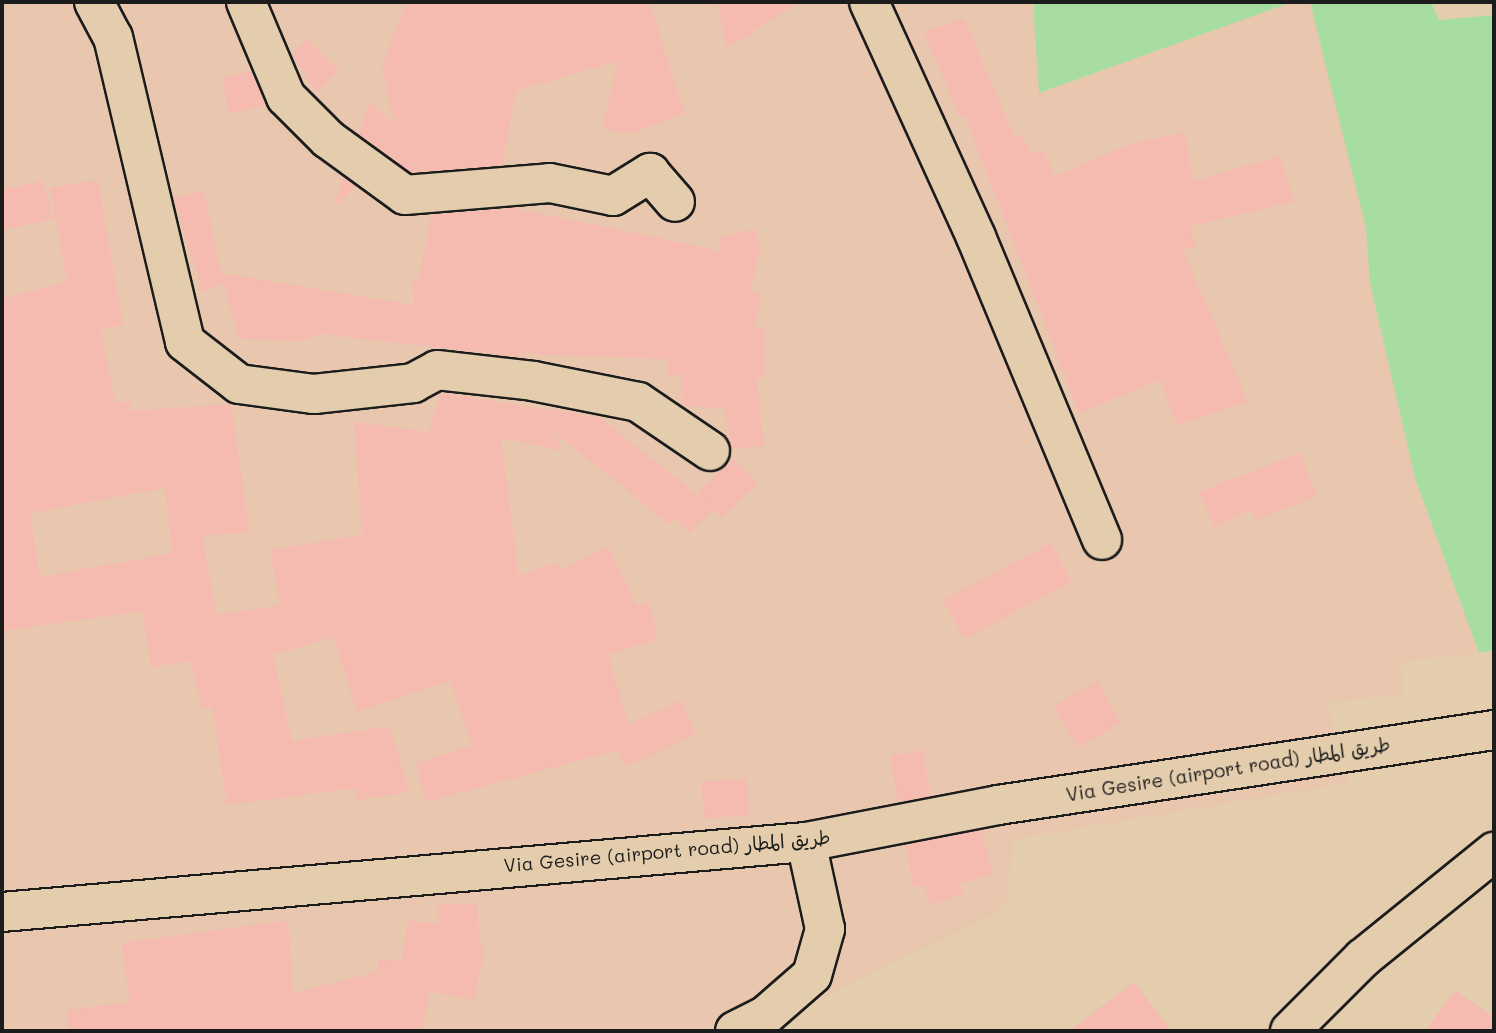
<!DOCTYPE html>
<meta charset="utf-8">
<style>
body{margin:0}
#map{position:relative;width:1496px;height:1033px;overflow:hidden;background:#e4cdad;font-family:Mali,"Playpen Sans Arabic",sans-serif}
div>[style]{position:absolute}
.built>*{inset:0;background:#e9c7ae}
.green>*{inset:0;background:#a7dda1}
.building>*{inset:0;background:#f5bab0;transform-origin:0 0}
.roads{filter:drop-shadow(2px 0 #1c1c1c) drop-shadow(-2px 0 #1c1c1c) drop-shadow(0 2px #1c1c1c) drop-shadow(0 -2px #1c1c1c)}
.minor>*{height:38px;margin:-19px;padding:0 19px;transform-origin:19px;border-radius:19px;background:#e4cdad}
.secondary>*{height:38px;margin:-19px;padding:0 19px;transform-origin:19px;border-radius:19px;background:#e4cdad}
span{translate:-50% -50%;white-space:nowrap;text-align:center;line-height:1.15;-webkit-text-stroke:5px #e4cdad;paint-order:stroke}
.street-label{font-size:19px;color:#1c1c1c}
.frame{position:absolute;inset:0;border:4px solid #1c1c1c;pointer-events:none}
</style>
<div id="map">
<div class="built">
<i style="clip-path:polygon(2px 2px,1033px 2px,1040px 93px,1292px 2px,1310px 2px,1366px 228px,1370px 283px,1415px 478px,1479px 653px,1401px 662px,1404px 695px,1327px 703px,1348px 783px,1014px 839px,1005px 908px,757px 1031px,2px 1031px)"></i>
</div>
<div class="green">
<i style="clip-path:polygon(1033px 2px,1292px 2px,1039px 93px)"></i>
<i style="clip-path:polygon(1310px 2px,1431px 2px,1439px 20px,1494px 15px,1494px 650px,1479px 653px,1415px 478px,1370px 283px,1366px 228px)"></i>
</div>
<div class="building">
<i style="clip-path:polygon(405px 2px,649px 2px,685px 114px,630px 134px,602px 129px,618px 61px,516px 91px,502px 165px,411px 173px,359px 134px,370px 101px,394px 124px,382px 68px)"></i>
<i style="clip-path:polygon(717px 2px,799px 2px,727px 49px)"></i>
<i style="clip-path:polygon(964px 18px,1015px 138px,1021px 134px,1032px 155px,1043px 149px,1055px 176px,1131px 144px,1184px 132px,1194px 181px,1279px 156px,1294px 202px,1190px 226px,1196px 246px,1183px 250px,1248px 402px,1177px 426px,1160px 380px,1079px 413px,965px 116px,960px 118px,924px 32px)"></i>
<i style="clip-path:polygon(307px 39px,339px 70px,316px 93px,292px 54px)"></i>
<i style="clip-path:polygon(251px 71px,266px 105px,229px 114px,222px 77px)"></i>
<i style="clip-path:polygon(344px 177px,356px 186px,333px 208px)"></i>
<i style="clip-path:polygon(43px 180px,53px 219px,2px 230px,2px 190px)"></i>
<i style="clip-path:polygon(evenodd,98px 180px,123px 325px,101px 329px,115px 403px,129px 401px,131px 411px,231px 404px,250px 532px,202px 536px,217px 615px,280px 605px,270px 550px,362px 535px,354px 422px,429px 432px,441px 393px,599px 417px,705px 501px,697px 493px,733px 459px,758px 483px,721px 518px,713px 510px,689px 533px,674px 517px,669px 524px,553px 431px,563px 451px,501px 438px,519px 576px,557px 563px,559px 570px,609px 547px,637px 605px,648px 601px,656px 626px,656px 640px,608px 655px,629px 725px,680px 700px,696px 733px,627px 767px,618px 750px,426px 802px,416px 763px,472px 745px,450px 681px,357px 712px,333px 637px,273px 655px,292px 741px,389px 726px,410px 792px,356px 800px,355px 788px,227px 805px,212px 706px,202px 709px,191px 661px,151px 667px,142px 611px,2px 631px,2px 298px,67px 282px,50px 188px,98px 180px,165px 488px,172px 553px,40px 577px,30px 513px,165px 488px)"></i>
<i style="clip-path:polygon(204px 191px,221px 273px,414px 305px,413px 278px,419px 278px,431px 215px,514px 208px,721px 251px,717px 238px,755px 229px,760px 250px,750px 292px,762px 294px,754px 328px,765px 329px,764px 378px,757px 378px,764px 446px,731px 449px,725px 409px,682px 406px,681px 375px,666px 374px,667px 359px,521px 354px,527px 358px,321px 334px,298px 342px,239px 338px,223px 283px,203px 292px,173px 197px)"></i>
<i style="clip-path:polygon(1300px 453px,1317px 496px,1256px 520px,1252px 509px,1215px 527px,1198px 492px)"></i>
<i style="left:1051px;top:543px;width:44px;height:122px;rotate:62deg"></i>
<i style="left:1097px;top:681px;width:48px;height:50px;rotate:60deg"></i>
<i style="left:923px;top:750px;width:47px;height:33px;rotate:81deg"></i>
<i style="left:746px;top:778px;width:37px;height:45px;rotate:85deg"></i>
<i style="clip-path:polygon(981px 830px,993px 875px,960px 883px,963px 895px,930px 904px,924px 885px,913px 887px,906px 845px)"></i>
<i style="clip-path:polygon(478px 904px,479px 945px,485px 946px,474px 1000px,430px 992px,422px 1031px,69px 1031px,67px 1010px,130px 1002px,121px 943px,288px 920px,293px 993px,377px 972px,379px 958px,401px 962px,408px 920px,439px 925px,438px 905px)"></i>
<i style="clip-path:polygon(1134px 982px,1172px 1031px,1069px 1031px)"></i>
<i style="clip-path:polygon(1455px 990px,1494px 1017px,1494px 1031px,1425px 1031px)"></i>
</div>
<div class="roads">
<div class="minor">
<i style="left:94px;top:2px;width:40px;rotate:62deg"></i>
<i style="left:113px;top:37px;width:313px;rotate:76.7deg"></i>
<i style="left:185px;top:342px;width:68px;rotate:37.9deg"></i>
<i style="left:239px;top:384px;width:76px;rotate:7.6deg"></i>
<i style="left:314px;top:394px;width:100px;rotate:-6.3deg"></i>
<i style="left:413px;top:383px;width:27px;rotate:-28deg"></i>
<i style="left:437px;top:370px;width:97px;rotate:6.5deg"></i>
<i style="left:533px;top:381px;width:107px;rotate:11.3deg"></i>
<i style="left:638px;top:402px;width:87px;rotate:34.2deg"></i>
<i style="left:246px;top:2px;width:103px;rotate:67.2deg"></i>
<i style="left:286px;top:97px;width:59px;rotate:45deg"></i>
<i style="left:328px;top:139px;width:95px;rotate:36deg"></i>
<i style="left:405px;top:195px;width:145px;rotate:-4.7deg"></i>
<i style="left:550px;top:183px;width:64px;rotate:11.7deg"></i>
<i style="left:613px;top:196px;width:44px;rotate:-31.9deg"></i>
<i style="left:650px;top:173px;width:38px;rotate:49deg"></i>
<i style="left:869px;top:2px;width:258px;rotate:65.5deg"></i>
<i style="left:976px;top:237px;width:328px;rotate:67.4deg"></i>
<i style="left:2px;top:912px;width:807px;rotate:-4.98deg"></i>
<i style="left:806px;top:842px;width:196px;rotate:-10.9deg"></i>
<i style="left:998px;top:805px;width:502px;rotate:-8.6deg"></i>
<i style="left:735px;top:1031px;width:34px;rotate:-27deg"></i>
<i style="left:765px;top:1016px;width:62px;rotate:-41.1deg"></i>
<i style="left:812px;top:975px;width:48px;rotate:-74.2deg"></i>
<i style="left:825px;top:929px;width:89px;rotate:-102.3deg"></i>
</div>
<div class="secondary">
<i style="left:1290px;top:1031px;width:103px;rotate:-45deg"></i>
<i style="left:1363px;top:958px;width:169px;rotate:-39deg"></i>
</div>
</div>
<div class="street-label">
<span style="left:1228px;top:769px;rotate:-9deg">Via Gesire (airport road) طريق المطار</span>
<span style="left:667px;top:851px;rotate:-5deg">Via Gesire (airport road) طريق المطار</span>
</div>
<div class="frame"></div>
</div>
